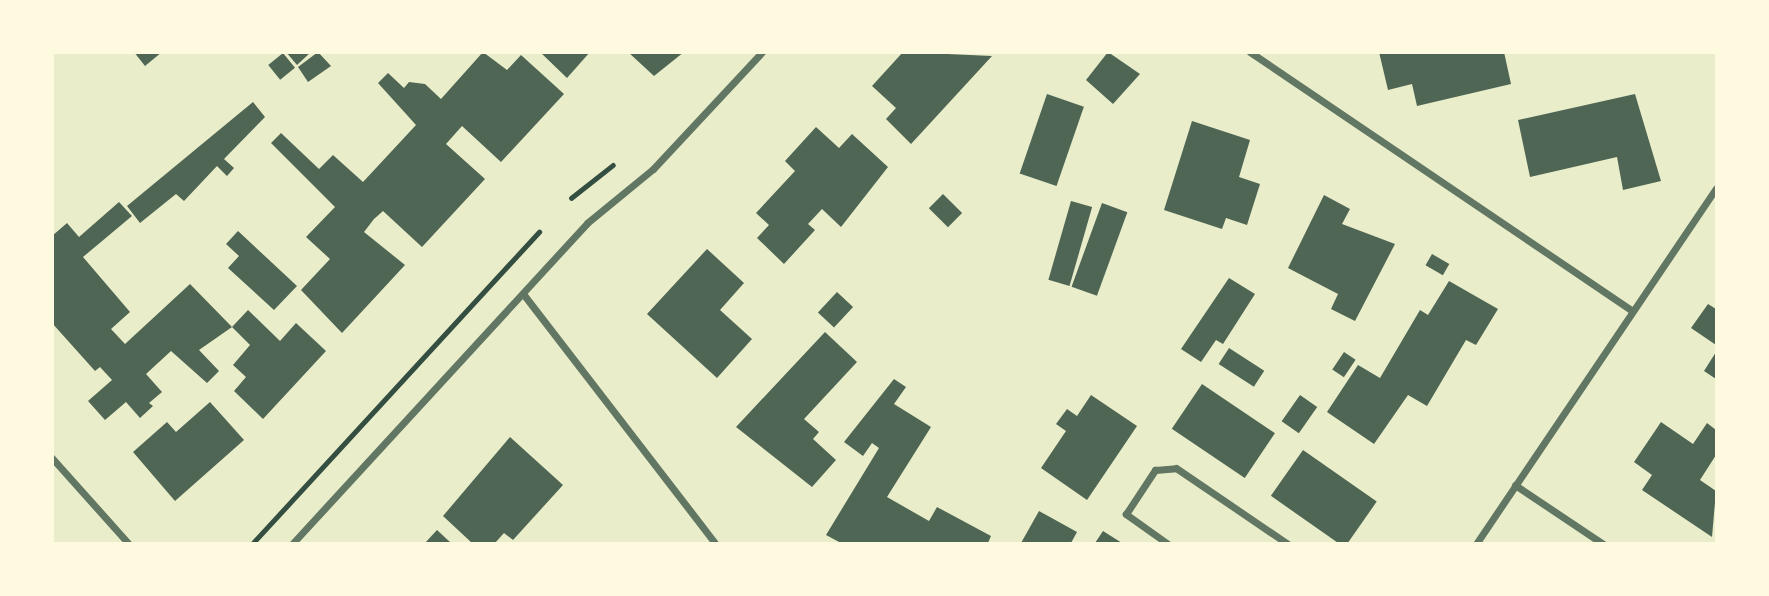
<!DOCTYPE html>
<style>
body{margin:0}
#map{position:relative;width:1769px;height:596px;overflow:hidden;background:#e9edc9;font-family:"Work Sans",sans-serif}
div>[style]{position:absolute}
.building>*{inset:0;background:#4f6655;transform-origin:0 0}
.path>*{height:4.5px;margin:-2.25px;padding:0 2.25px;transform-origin:2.25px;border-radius:2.25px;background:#344e41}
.minor>*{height:7px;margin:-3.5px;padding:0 3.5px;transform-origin:3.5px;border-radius:3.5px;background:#617663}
span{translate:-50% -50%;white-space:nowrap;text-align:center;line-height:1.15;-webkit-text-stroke:6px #fefae0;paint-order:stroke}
.frame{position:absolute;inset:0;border:54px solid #fefae0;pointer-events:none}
</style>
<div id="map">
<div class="building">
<i style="clip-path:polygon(134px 52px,162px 52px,145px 66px)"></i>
<i style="clip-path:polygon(286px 52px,311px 52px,297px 65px)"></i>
<i style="clip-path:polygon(318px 52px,331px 66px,308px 82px,298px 67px)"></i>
<i style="clip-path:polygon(483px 52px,507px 70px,521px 55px,564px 94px,501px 162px,462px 126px,446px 144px,485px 179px,422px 247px,383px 211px,374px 219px,364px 232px,405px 265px,342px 333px,301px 290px,330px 259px,306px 237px,335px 207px,271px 143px,281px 133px,319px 169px,333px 155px,363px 182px,416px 125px,378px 83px,388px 73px,404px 88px,409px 82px,425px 84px,441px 99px)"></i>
<i style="clip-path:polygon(540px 52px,590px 52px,567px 78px)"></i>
<i style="clip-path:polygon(628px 52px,684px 52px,654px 76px)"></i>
<i style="clip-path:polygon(903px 52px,992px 56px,911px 144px,886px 119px,896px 108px,872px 86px)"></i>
<i style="clip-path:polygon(1108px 52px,1140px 74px,1113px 104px,1086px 80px)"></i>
<i style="clip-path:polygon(1379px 52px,1504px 52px,1511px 84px,1417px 106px,1412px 84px,1388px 90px)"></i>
<i style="left:283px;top:53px;width:19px;height:19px;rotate:51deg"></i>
<i style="left:1047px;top:94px;width:39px;height:84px;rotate:19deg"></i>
<i style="clip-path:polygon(1635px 94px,1661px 181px,1623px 190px,1617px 157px,1530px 177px,1518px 120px)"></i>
<i style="clip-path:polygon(253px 102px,265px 117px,224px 159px,234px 168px,227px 176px,217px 166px,184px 201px,176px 194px,140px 223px,127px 206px)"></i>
<i style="clip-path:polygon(1192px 121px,1250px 140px,1239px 177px,1260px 184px,1247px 225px,1226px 218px,1222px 229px,1164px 210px)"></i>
<i style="clip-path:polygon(816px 127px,839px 148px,852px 134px,888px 167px,841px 227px,822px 209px,808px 224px,815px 230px,784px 264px,757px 238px,769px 225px,756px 213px,795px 171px,785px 161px)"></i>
<i style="left:943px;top:194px;width:27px;height:20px;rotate:45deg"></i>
<i style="clip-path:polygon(1324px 195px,1350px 209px,1342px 224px,1395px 244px,1355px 321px,1331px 309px,1338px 294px,1288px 268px)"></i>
<i style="left:1071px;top:201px;width:22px;height:82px;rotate:16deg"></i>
<i style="clip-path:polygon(119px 202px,132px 216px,83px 257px,130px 312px,111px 329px,125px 344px,190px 284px,232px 327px,199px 350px,219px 371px,207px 383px,171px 351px,146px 374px,162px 392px,149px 403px,153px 406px,140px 418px,126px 402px,105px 420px,88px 401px,112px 380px,100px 367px,95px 371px,52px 323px,52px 236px,67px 223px,79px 237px)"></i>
<i style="left:1102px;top:203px;width:27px;height:89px;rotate:20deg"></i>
<i style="clip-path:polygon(238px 231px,297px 286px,274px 310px,228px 268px,239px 256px,226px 244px)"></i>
<i style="clip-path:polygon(707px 249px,744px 283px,720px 310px,752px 339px,717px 378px,647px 314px)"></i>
<i style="left:1432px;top:254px;width:20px;height:13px;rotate:30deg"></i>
<i style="clip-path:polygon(1229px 278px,1255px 294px,1223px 344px,1216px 340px,1201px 362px,1181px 349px)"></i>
<i style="clip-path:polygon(1449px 281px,1498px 309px,1476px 345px,1466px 340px,1427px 406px,1408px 395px,1374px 444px,1327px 412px,1358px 365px,1380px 378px,1420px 310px,1428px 315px)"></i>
<i style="left:837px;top:292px;width:22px;height:28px;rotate:43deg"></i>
<i style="clip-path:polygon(1708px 304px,1716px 309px,1716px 345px,1691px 328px)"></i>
<i style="clip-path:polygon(248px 310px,280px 341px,296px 323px,326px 351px,263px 419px,234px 391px,246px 377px,233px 365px,250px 345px,232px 327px)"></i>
<i style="clip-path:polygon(825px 332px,857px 362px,804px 419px,819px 432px,813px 439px,836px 460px,812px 487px,736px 427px)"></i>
<i style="left:1229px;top:348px;width:42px;height:19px;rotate:33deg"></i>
<i style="left:1344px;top:352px;width:14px;height:21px;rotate:34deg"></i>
<i style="clip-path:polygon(1716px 352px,1716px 379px,1704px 371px)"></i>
<i style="clip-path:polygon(894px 379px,906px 387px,894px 404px,931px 427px,887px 497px,929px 521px,937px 507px,991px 536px,988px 543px,841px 543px,826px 535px,879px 448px,872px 443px,863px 456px,844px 442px)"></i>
<i style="left:1202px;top:384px;width:88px;height:54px;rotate:34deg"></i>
<i style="clip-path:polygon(1091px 395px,1137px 426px,1087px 500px,1041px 468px,1066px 431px,1056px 424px,1067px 409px,1077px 416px)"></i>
<i style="left:1300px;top:395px;width:21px;height:32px;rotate:35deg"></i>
<i style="clip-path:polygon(210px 402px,244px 440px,175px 501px,133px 452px,167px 422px,176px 432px)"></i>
<i style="clip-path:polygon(1661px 422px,1693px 444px,1707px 423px,1716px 430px,1716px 455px,1700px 480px,1716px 491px,1712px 537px,1642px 490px,1652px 475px,1634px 462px)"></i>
<i style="clip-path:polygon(510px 437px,563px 485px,513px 540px,504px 533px,495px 543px,472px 543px,443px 516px)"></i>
<i style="left:1303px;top:450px;width:90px;height:56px;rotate:35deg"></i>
<i style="clip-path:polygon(1039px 511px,1077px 532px,1071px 543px,1021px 543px)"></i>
<i style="clip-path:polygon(437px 530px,451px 543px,425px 543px)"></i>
<i style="clip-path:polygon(1103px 531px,1122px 543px,1095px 543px)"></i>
</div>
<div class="path">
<i style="left:571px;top:198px;width:53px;rotate:-38.2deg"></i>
<i style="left:252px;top:544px;width:424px;rotate:-47.4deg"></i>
</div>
<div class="minor">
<i style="left:1250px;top:52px;width:462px;rotate:34.1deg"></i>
<i style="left:524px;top:295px;width:314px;rotate:52.4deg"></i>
<i style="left:52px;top:458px;width:115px;rotate:48.2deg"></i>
<i style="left:1515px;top:485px;width:106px;rotate:33.8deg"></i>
<i style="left:292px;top:544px;width:436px;rotate:-47.4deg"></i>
<i style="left:587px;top:223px;width:85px;rotate:-39.3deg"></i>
<i style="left:653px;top:169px;width:160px;rotate:-47deg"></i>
<i style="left:1168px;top:544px;width:52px;rotate:-144.5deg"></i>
<i style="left:1126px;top:514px;width:53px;rotate:-56.6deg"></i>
<i style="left:1155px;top:470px;width:21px;rotate:-5deg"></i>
<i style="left:1176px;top:468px;width:135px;rotate:34.2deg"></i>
<i style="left:1476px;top:544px;width:429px;rotate:-56deg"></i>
</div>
<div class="frame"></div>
</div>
